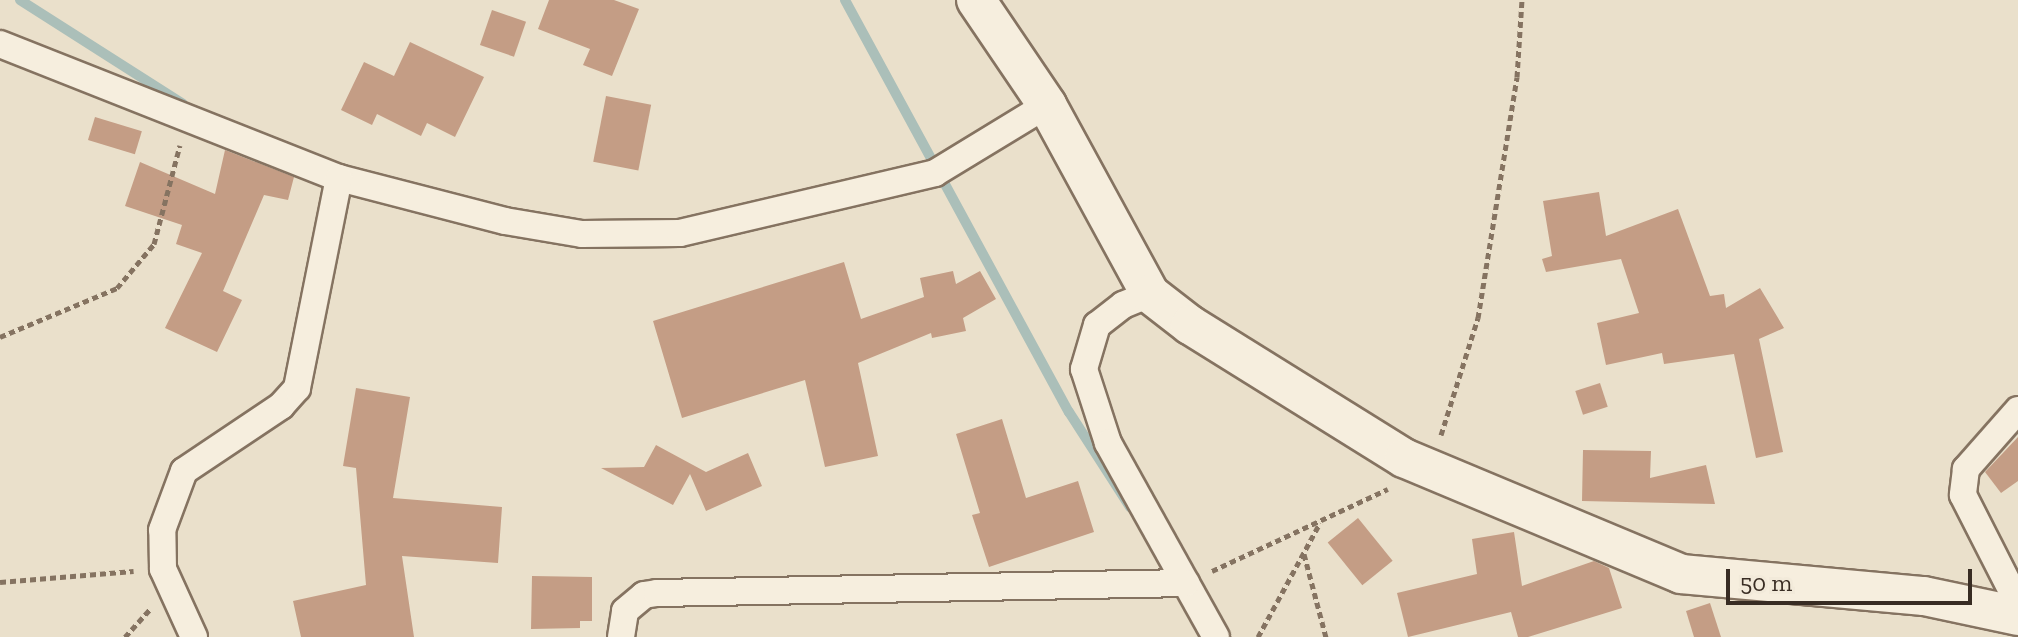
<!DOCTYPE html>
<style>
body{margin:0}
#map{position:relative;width:2018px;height:637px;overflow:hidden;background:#eae0cb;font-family:"Zilla Slab",serif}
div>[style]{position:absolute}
.stream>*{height:10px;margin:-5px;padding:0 5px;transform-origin:5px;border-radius:5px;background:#abbfb9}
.building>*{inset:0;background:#c49d85;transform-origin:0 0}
.path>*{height:5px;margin-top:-2.5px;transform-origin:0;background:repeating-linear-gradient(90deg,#857361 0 6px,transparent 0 10px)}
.roads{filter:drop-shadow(2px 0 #857361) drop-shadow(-2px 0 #857361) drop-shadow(0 2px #857361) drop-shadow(0 -2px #857361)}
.street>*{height:26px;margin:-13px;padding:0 13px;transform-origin:13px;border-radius:13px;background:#f6eede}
.secondary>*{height:38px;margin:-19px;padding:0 19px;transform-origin:19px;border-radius:19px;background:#f6eede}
span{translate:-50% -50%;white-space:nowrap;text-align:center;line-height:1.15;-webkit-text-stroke:6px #f2eada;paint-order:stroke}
.scale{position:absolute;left:1726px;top:569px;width:246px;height:36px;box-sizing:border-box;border:4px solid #382c23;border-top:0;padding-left:10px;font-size:24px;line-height:28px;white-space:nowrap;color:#382c23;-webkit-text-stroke:6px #f2eada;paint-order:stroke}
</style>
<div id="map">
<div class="stream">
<i style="left:20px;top:0;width:193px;rotate:32.5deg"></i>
<i style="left:845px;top:0;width:469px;rotate:61.5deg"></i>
<i style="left:1069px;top:412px;width:113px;rotate:57.3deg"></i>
</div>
<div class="building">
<i style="clip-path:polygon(549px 0,614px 0,639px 9px,612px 76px,583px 65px,590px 49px,538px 29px)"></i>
<i style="left:492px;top:10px;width:36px;height:37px;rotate:19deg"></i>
<i style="clip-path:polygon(410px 42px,484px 77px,455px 137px,427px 123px,421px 136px,377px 114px,372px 125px,341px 110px,364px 62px,394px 76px)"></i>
<i style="left:606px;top:96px;width:46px;height:67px;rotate:11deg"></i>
<i style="left:95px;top:117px;width:49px;height:24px;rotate:17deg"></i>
<i style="clip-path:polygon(225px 150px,294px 177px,288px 200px,264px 195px,223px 291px,242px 300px,217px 352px,165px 328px,202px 253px,176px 244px,182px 225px,125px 206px,140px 162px,215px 194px)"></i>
<i style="clip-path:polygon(1599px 192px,1606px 236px,1678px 209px,1710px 296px,1724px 294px,1726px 308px,1760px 288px,1784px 328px,1759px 339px,1783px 452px,1756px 458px,1734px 354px,1664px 364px,1662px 353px,1606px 365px,1597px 323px,1639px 313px,1621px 259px,1546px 272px,1542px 259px,1552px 256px,1543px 201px)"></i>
<i style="clip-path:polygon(844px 262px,861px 319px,924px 297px,920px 278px,953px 271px,956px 284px,980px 271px,996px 299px,963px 318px,966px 331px,932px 338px,931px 333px,858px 363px,878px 456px,825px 467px,805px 380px,682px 418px,653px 321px)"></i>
<i style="left:1600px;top:383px;width:25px;height:26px;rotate:72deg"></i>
<i style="clip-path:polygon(356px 388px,410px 397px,393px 498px,502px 507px,498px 563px,402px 556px,414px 637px,301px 637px,293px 601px,366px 585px,356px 468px,343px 466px)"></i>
<i style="clip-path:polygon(1002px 419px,1026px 498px,1078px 481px,1094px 532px,989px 567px,972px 515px,980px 513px,956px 434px)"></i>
<i style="clip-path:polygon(2018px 437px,2018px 481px,2001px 493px,1985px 472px)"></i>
<i style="clip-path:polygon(656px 445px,706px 472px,748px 453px,762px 486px,706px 511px,690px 474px,673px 505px,601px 468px,644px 467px)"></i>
<i style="clip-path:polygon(1583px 450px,1651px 451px,1650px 478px,1706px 465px,1715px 504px,1582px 501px)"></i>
<i style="left:1358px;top:518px;width:55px;height:39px;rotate:51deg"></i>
<i style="clip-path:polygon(1514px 532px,1522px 586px,1594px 561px,1609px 568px,1622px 608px,1528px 637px,1518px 637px,1511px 612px,1408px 637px,1397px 593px,1477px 574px,1472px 539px)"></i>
<i style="clip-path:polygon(532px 576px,592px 577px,592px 621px,580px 621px,580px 628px,531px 629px)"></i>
<i style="clip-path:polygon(1710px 603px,1721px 637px,1694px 637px,1686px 611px)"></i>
</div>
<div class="path">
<i style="left:0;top:337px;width:127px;rotate:-22.7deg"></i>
<i style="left:117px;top:288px;width:57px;rotate:-49.9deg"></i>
<i style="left:154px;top:244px;width:102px;rotate:-75.3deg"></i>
<i style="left:1441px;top:435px;width:123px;rotate:-72.5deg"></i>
<i style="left:1478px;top:318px;width:244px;rotate:-80.8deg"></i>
<i style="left:1517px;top:77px;width:77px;rotate:-86.3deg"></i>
<i style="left:1304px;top:554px;width:86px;rotate:75.2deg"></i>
<i style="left:1212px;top:571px;width:194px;rotate:-25deg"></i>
<i style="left:0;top:582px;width:134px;rotate:-4.7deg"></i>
<i style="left:125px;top:637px;width:39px;rotate:-48deg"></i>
<i style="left:1258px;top:637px;width:130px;rotate:-61.5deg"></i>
</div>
<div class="roads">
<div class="street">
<i style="left:0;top:44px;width:365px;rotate:21.6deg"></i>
<i style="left:339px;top:178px;width:171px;rotate:14.5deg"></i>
<i style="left:505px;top:221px;width:78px;rotate:9.6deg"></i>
<i style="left:582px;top:234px;width:98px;rotate:-0.6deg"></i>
<i style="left:680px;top:233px;width:262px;rotate:-13.2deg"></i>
<i style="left:935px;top:173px;width:131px;rotate:-31.3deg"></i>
<i style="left:1150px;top:294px;width:29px;rotate:158deg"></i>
<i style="left:1123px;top:305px;width:33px;rotate:142deg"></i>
<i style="left:1097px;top:325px;width:46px;rotate:106.5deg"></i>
<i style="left:1084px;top:369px;width:78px;rotate:72deg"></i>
<i style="left:1108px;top:443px;width:222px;rotate:60.9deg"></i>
<i style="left:2018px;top:410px;width:79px;rotate:131.4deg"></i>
<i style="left:1966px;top:469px;width:26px;rotate:97deg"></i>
<i style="left:1963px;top:495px;width:121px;rotate:63deg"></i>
<i style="left:194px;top:637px;width:75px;rotate:-114.5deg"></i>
<i style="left:163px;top:569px;width:39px;rotate:-91deg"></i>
<i style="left:162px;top:530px;width:63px;rotate:-69.6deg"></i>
<i style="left:184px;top:471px;width:117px;rotate:-33.8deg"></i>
<i style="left:281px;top:406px;width:24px;rotate:-48deg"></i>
<i style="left:297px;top:388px;width:214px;rotate:-78.7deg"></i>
<i style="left:621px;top:637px;width:26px;rotate:-81deg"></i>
<i style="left:625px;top:611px;width:25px;rotate:-40deg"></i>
<i style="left:644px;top:595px;width:13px;rotate:-9deg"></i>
<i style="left:657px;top:593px;width:529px;rotate:-1.08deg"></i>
</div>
<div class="secondary">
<i style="left:976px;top:0;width:127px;rotate:55.9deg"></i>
<i style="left:1047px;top:105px;width:215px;rotate:61.4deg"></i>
<i style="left:1150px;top:294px;width:51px;rotate:37.8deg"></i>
<i style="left:1190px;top:325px;width:252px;rotate:31.9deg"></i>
<i style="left:1404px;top:458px;width:300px;rotate:22.7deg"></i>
<i style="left:1681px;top:574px;width:244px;rotate:5.2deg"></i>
<i style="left:1924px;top:596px;width:96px;rotate:12deg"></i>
</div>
</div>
<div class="scale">50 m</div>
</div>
